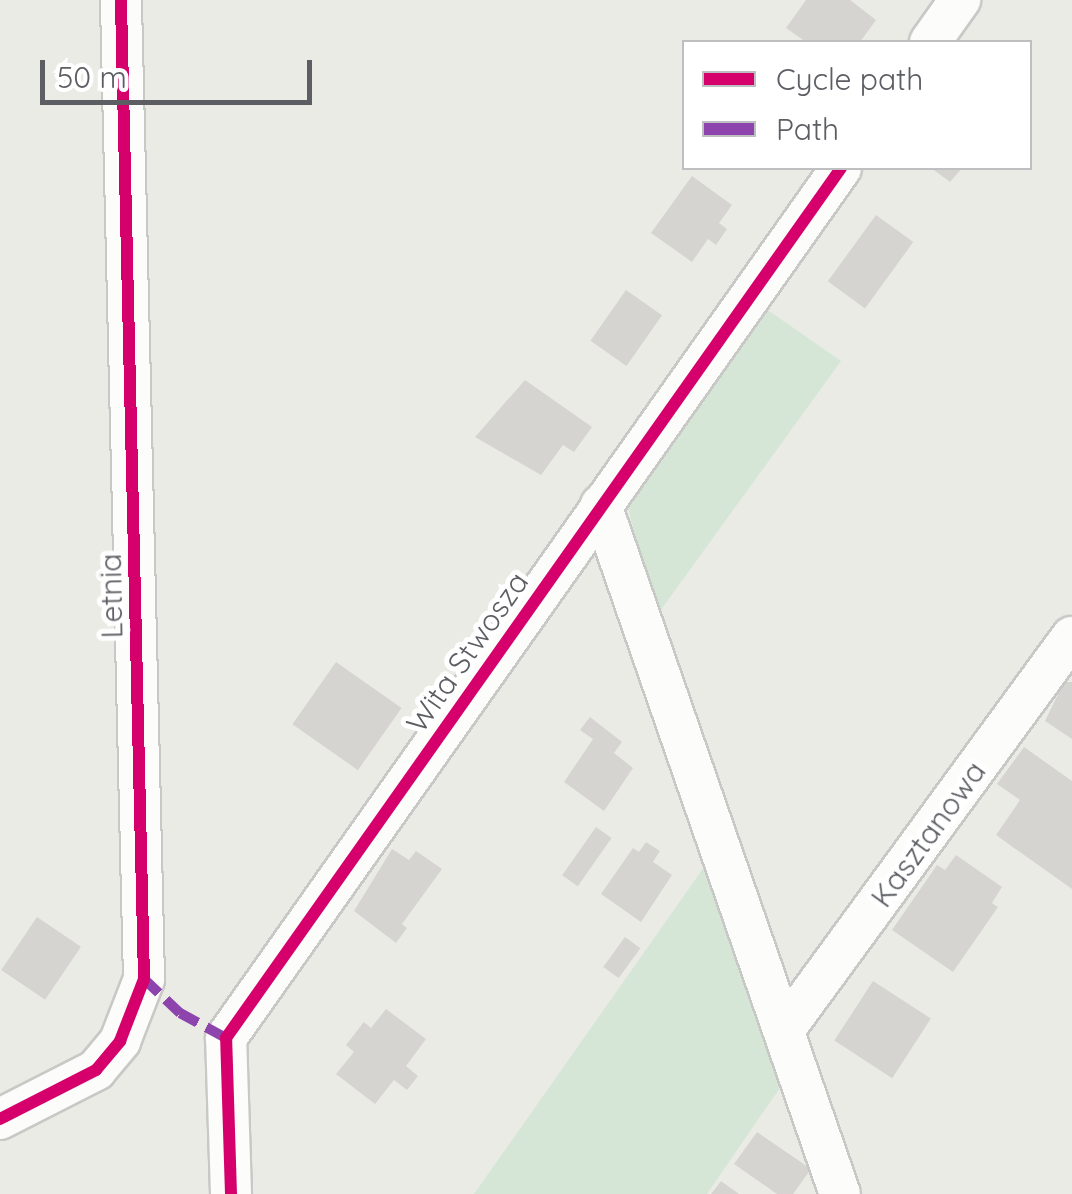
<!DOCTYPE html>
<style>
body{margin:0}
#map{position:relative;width:1072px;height:1194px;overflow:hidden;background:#ebebe6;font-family:Quicksand,sans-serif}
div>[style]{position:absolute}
.green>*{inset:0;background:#d5e6d7}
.building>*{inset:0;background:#d5d4d1;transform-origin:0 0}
.roads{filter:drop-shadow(2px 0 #c8c8c6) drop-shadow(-2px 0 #c8c8c6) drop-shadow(0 2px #c8c8c6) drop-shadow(0 -2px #c8c8c6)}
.street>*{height:40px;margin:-20px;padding:0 20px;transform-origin:20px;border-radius:20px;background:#fcfcfb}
.quiet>*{height:10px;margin-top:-5px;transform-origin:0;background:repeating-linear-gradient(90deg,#8e44ad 0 20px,transparent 0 30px)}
.cycleway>*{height:12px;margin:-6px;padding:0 6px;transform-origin:6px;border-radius:6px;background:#d6006c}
span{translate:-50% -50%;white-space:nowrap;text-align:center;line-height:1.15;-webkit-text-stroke:10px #fff;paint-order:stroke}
.street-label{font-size:30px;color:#5c5e63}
.legend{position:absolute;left:682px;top:40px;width:350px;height:130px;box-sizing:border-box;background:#fff;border:2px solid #bebfc1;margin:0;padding:12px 18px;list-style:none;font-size:30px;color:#5c5e63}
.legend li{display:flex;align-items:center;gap:20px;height:50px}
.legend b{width:50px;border:2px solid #bebfc1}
.scale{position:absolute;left:40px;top:60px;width:272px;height:45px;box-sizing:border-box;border:5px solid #5c5e63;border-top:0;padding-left:12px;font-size:30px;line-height:35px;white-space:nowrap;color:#5c5e63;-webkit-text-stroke:8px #fff;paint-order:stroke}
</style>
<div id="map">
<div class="green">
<i style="clip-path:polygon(755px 301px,841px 361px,655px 618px,624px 491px)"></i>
<i style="clip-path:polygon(709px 860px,784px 1082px,707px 1194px,474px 1194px)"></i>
</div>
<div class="building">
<i style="clip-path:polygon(806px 0,850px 0,876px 20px,860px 42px,806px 42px,786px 28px)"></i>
<i style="clip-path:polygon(931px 168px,962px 168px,950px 182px)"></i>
<i style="clip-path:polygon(692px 176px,732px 205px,719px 223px,727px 229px,716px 245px,708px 239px,692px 262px,651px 233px)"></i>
<i style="left:876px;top:215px;width:46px;height:82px;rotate:36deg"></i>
<i style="left:626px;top:290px;width:44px;height:62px;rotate:35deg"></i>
<i style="clip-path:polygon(525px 380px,592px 427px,574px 452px,563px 445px,541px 475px,475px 437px)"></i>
<i style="left:336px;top:662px;width:80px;height:76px;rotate:35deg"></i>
<i style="clip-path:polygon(1064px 682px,1072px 682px,1072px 739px,1045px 721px)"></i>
<i style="clip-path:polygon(590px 717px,622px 742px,614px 753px,633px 768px,604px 811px,564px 782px,593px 739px,580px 730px)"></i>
<i style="clip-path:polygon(1024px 747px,1072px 781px,1072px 889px,996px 835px,1020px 800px,997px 784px)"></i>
<i style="left:596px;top:827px;width:19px;height:59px;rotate:35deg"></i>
<i style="clip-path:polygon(646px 842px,660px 851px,653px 862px,672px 875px,641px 922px,601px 894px,633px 848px,639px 852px)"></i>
<i style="clip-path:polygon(392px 849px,409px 860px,416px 851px,442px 869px,402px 924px,407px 928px,396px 943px,354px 911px)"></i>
<i style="clip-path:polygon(956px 855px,1002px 887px,992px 903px,998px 907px,953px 972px,892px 930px,937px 865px,945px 870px)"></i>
<i style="left:37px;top:917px;width:53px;height:64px;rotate:34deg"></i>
<i style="left:625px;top:937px;width:19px;height:37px;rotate:36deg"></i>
<i style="left:873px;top:981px;width:69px;height:71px;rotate:33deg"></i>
<i style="clip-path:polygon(386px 1009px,426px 1039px,406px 1066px,418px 1076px,407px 1090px,394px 1080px,375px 1104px,336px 1074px,354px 1052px,346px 1045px,364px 1022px,371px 1028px)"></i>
<i style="clip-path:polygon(757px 1132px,811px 1169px,793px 1194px,777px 1194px,734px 1164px)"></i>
<i style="clip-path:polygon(721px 1181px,739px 1194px,711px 1194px)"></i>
</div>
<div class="roads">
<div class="street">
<i style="left:930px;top:42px;width:52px;rotate:-54.5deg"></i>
<i style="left:601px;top:505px;width:729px;rotate:70.87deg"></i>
<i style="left:784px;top:1030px;width:487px;rotate:-53.8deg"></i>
<i style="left:0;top:1119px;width:108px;rotate:-27deg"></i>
<i style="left:96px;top:1070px;width:38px;rotate:-50deg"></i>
<i style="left:120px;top:1041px;width:66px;rotate:-68.8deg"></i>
<i style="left:144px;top:979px;width:979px;rotate:-91.35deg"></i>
<i style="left:231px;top:1194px;width:156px;rotate:-91.8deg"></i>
<i style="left:226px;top:1038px;width:1065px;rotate:-54.74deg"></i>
</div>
</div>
<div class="quiet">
<i style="left:144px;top:979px;width:50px;rotate:43.4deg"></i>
<i style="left:180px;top:1013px;width:52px;rotate:28.5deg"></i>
</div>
<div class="cycleway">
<i style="left:0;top:1119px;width:108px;rotate:-27deg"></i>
<i style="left:96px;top:1070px;width:38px;rotate:-50deg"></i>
<i style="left:120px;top:1041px;width:66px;rotate:-68.8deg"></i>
<i style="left:144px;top:979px;width:979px;rotate:-91.35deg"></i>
<i style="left:231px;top:1194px;width:156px;rotate:-91.8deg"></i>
<i style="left:226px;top:1038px;width:1065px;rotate:-54.74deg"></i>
</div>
<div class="street-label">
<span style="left:111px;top:596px;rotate:-91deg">Letnia</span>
<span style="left:467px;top:652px;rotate:-55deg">Wita Stwosza</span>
<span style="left:928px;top:834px;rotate:-54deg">Kasztanowa</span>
</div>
<ul class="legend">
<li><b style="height:12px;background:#d6006c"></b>Cycle path</li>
<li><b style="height:12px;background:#8e44ad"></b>Path</li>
</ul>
<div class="scale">50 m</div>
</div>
